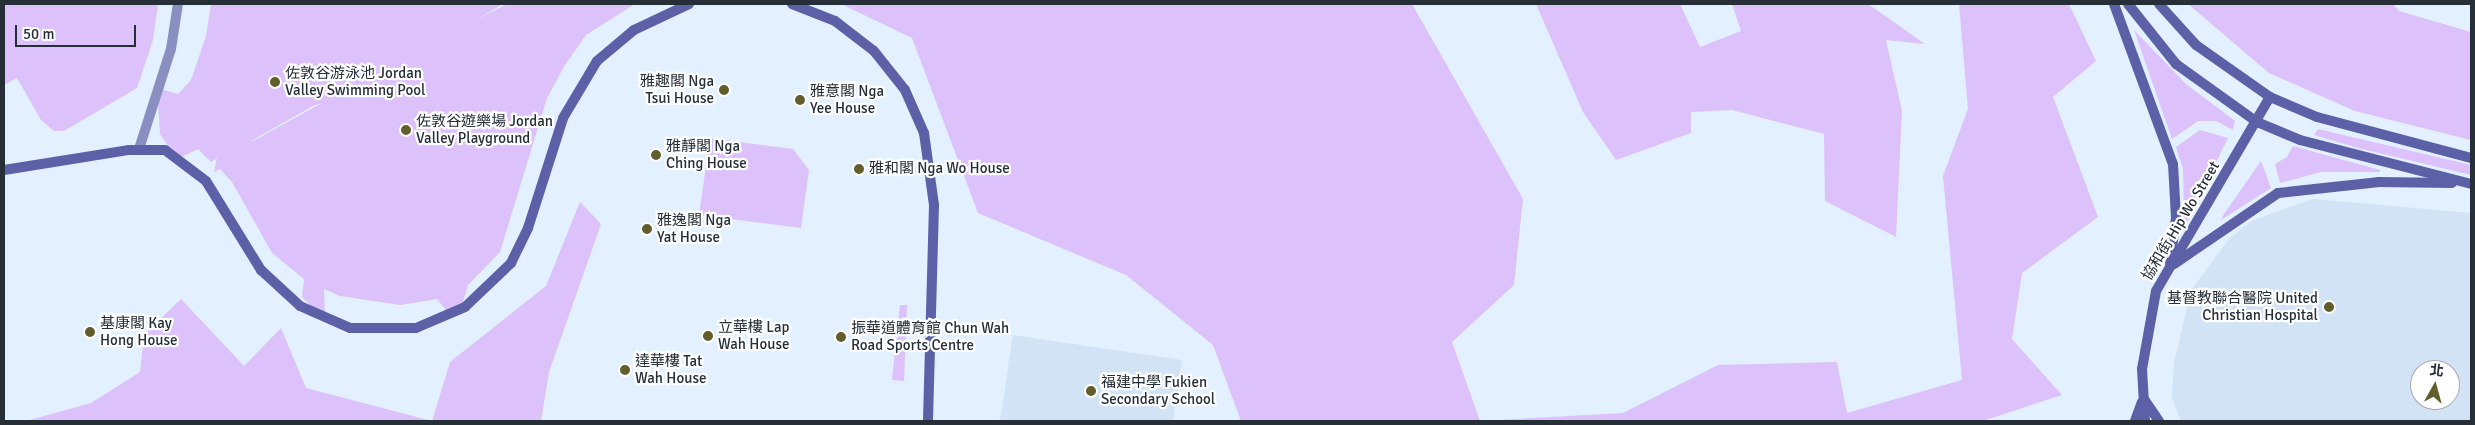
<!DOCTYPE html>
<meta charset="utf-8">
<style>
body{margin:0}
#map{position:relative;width:2475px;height:425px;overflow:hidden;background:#e2f0ff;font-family:Signika,"Noto Sans TC",sans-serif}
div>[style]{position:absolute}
.built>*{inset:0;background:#d2e3f6}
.green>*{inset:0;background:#ddc1fb}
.tertiary>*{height:10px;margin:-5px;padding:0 5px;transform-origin:5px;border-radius:5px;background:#898fc1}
.secondary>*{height:10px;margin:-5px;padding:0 5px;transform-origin:5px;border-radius:5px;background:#5b60a7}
.dots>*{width:14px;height:14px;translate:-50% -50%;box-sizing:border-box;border:2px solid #fff;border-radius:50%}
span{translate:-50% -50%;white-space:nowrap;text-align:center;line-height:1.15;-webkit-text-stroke:4.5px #fff;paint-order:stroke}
.poi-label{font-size:15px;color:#262f38}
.left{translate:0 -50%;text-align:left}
.right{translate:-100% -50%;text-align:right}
.street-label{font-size:15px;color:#262f38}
.frame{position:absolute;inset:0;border:5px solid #262f38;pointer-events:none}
.north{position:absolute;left:2410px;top:360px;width:50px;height:50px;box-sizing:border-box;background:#fff;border:1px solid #a8acaf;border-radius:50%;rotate:7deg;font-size:14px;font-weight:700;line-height:20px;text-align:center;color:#262f38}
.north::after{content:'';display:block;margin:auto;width:18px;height:22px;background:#615e2b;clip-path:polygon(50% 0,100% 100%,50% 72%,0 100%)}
.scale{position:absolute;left:15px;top:25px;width:121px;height:22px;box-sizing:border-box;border:2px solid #262f38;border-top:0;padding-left:6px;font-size:15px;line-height:18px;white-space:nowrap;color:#262f38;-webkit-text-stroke:4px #fff;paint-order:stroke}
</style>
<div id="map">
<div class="built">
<i style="clip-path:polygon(evenodd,2313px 199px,2471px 213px,2471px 421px,2181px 421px,2172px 398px,2174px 363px,2191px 290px,2229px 239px,2251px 221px,2313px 199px,2420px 370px,2450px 370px,2450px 400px,2420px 400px,2420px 370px)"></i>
<i style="clip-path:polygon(1013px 335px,1182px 360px,1173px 421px,1000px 421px)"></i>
</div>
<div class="green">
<i style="clip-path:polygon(4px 4px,158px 4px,153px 40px,137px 88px,64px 131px,54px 131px,41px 120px,17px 78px,4px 85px)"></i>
<i style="clip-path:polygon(evenodd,211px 4px,503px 4px,478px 19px,507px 4px,635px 4px,586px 35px,565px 65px,547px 98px,500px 252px,468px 285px,463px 302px,446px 310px,437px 299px,400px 305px,340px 296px,324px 289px,325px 313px,319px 314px,302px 297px,304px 279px,272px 253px,232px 182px,220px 169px,214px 172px,217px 158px,211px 162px,198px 149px,177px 159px,160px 134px,157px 88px,178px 94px,191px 80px,206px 36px,211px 4px,322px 103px,253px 141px,251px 141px,313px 106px,322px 103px)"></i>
<i style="clip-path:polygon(841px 4px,1412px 4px,1523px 199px,1514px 285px,1452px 342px,1480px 421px,1623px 413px,1718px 365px,1837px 362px,1847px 413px,1962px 380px,1943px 176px,1968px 109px,1959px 4px,2069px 4px,2096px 61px,2053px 97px,2098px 217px,2022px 273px,2012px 339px,2062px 395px,1983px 421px,1241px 421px,1213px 345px,1126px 275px,978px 213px,912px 38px)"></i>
<i style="clip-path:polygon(1536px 4px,1680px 4px,1700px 47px,1741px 31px,1732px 4px,1868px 4px,1925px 44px,1886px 40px,1902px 111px,1896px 237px,1825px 201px,1824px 134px,1732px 110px,1691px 112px,1691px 133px,1616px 160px,1583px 112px)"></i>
<i style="clip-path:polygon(2188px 4px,2393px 4px,2399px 11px,2471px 32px,2471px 140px,2355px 111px,2269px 73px)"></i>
<i style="clip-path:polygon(2134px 30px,2186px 84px,2235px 121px,2233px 130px,2216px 121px,2198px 121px,2172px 139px)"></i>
<i style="clip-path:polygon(2318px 129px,2471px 165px,2471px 175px,2358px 148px,2314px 135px)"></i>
<i style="clip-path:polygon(2200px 130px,2228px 138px,2184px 228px,2183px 169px,2176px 147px)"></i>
<i style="clip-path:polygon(710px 138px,793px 149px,809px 170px,801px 228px,699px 215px)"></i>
<i style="clip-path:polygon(2293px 146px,2380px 170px,2380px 172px,2321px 172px,2280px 183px,2275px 164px,2287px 157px)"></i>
<i style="clip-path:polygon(2261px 161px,2271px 188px,2221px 220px,2224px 214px)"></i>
<i style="clip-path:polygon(580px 202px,601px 224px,549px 372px,541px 421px,26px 421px,91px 403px,140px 372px,144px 335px,181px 299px,244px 366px,281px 328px,306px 388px,432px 421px,450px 362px,546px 286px)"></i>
<i style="clip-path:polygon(900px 305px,907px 305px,904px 381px,892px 380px)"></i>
</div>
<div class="tertiary">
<i style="left:139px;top:149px;width:105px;rotate:-72.3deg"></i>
<i style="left:171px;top:49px;width:46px;rotate:-81.2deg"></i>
</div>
<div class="secondary">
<i style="left:792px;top:4px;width:46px;rotate:21.6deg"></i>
<i style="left:835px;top:21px;width:49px;rotate:37.6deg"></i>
<i style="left:874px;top:51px;width:50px;rotate:51.5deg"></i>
<i style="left:905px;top:90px;width:47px;rotate:66.2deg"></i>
<i style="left:924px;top:133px;width:73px;rotate:82.1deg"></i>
<i style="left:934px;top:205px;width:216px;rotate:91.6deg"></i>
<i style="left:2114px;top:4px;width:171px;rotate:69.8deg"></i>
<i style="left:2173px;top:164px;width:54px;rotate:86.8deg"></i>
<i style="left:2176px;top:218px;width:46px;rotate:97.4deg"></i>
<i style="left:2128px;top:4px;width:77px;rotate:51.3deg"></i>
<i style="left:2176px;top:64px;width:100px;rotate:35.6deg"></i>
<i style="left:2257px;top:122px;width:47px;rotate:22.7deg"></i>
<i style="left:2300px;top:140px;width:177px;rotate:14.4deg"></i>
<i style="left:2159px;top:4px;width:55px;rotate:47.9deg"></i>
<i style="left:2196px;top:45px;width:90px;rotate:35.1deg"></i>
<i style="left:2270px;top:97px;width:51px;rotate:23.1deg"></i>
<i style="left:2317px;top:117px;width:159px;rotate:14.9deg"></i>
<i style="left:4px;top:170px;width:127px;rotate:-9.1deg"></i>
<i style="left:129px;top:150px;width:36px"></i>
<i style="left:165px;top:150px;width:51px;rotate:37.1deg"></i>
<i style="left:206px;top:181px;width:105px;rotate:58.3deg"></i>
<i style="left:261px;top:270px;width:53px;rotate:42.7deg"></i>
<i style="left:300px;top:306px;width:55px;rotate:23.7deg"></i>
<i style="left:350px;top:328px;width:66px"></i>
<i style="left:416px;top:328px;width:53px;rotate:-23.2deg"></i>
<i style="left:465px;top:307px;width:64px;rotate:-43.7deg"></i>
<i style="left:511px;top:263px;width:39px;rotate:-64deg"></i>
<i style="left:528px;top:228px;width:115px;rotate:-72.3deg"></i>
<i style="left:563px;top:118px;width:66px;rotate:-59.2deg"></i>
<i style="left:597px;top:61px;width:48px;rotate:-40deg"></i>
<i style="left:634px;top:30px;width:61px;rotate:-25.3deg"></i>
<i style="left:2174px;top:264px;width:126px;rotate:-34.3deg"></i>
<i style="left:2278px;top:193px;width:102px;rotate:-6.2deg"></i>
<i style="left:2379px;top:182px;width:73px;rotate:0.8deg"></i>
<i style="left:2144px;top:399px;width:27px;rotate:56deg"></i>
<i style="left:2135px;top:421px;width:20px;rotate:-70deg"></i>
<i style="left:2145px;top:421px;width:52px;rotate:-93.3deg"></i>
<i style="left:2142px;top:369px;width:79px;rotate:-79.8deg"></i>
<i style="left:2156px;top:291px;width:225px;rotate:-59.6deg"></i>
</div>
<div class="dots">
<i style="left:275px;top:82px;background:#615e2b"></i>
<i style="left:724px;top:90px;background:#615e2b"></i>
<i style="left:800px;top:100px;background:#615e2b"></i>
<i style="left:406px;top:130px;background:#615e2b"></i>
<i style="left:656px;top:155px;background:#615e2b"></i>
<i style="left:859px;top:169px;background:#615e2b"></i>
<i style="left:647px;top:229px;background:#615e2b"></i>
<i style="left:2329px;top:307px;background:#615e2b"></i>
<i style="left:90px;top:332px;background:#615e2b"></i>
<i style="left:708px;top:336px;background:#615e2b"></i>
<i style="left:841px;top:337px;background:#615e2b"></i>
<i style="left:625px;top:370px;background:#615e2b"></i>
<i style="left:1091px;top:391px;background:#615e2b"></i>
</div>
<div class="poi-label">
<span class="left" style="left:285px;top:82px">佐敦谷游泳池 Jordan<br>Valley Swimming Pool</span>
<span class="right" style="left:714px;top:90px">雅趣閣 Nga<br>Tsui House</span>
<span class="left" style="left:810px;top:100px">雅意閣 Nga<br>Yee House</span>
<span class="left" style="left:416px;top:130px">佐敦谷遊樂場 Jordan<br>Valley Playground</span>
<span class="left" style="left:666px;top:155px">雅靜閣 Nga<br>Ching House</span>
<span class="left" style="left:869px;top:169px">雅和閣 Nga Wo House</span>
<span class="left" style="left:657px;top:229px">雅逸閣 Nga<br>Yat House</span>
<span class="right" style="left:2318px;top:307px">基督教聯合醫院 United<br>Christian Hospital</span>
<span class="left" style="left:100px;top:332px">基康閣 Kay<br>Hong House</span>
<span class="left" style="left:718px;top:336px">立華樓 Lap<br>Wah House</span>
<span class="left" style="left:851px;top:337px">振華道體育館 Chun Wah<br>Road Sports Centre</span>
<span class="left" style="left:635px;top:370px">達華樓 Tat<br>Wah House</span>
<span class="left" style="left:1101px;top:391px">福建中學 Fukien<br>Secondary School</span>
</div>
<div class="street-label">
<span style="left:2181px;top:221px;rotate:-59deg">協和街 Hip Wo Street</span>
</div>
<div class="frame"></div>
<div class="north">北</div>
<div class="scale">50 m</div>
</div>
